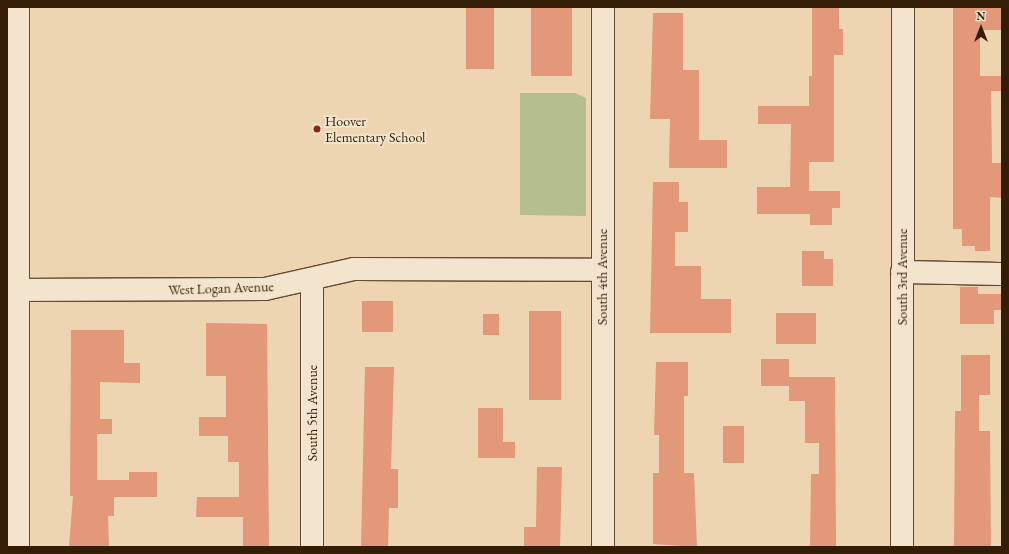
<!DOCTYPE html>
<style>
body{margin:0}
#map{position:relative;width:1009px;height:554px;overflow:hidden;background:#edd5b2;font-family:"EB Garamond",serif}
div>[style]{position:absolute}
.green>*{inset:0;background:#b4be8f}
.building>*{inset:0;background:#e29879;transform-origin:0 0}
.roads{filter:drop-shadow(1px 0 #624c30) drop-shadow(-1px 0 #624c30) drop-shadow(0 1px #624c30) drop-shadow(0 -1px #624c30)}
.street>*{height:22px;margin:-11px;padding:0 11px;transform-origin:11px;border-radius:11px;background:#f3e4cd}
.secondary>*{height:22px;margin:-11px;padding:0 11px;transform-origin:11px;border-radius:11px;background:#f3e4cd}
.dots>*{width:11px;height:11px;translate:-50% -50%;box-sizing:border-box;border:2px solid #f3e4cd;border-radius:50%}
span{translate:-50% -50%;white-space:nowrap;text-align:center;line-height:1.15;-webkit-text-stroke:4px #f3e4cd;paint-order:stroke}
.poi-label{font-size:14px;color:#331e05}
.left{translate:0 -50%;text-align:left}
.street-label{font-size:14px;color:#331e05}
.frame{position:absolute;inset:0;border:8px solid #331e05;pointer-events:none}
.north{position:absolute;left:961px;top:8px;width:40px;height:40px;-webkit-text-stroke:3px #f3e4cd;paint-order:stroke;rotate:0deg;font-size:11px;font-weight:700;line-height:16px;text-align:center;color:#331e05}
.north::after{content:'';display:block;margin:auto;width:14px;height:18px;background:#331e05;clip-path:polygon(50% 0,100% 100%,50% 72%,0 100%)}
</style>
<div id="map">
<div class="green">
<i style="clip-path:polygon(520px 93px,575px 93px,586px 98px,586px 216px,520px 215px)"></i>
</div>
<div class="building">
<i style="left:466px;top:7px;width:28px;height:62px"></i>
<i style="left:531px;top:7px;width:41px;height:69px"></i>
<i style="clip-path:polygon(812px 7px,839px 7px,839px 29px,843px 29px,843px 55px,834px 55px,834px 162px,809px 162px,809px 191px,840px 191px,840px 208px,832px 208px,832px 225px,810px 225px,810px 214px,757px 214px,757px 187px,790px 187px,791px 124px,758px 124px,758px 106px,809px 106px,809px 76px,812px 76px)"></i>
<i style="clip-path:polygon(953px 7px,1002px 7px,1001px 30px,980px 30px,980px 76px,1002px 76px,1002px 91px,991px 91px,992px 163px,1002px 163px,1002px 198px,990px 197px,990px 251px,975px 251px,975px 246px,962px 246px,962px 229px,953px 229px)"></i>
<i style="clip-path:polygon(653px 13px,683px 13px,683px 70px,699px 70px,699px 140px,727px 140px,727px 168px,669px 168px,670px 119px,650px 119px)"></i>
<i style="clip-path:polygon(653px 182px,679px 182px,679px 202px,688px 202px,688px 232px,675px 232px,675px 266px,701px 266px,701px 299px,731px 299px,731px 333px,650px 333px)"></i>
<i style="clip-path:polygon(802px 251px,824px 251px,824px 259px,833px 259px,833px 286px,802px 286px)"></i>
<i style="clip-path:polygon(960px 287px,978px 287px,978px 294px,1002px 294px,1002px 310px,994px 310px,994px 324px,960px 324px)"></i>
<i style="left:362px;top:301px;width:31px;height:31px"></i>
<i style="left:529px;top:311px;width:32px;height:89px"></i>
<i style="left:776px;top:313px;width:40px;height:31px"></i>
<i style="left:483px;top:314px;width:16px;height:21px"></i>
<i style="clip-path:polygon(206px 323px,267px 324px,269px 547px,243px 547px,243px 517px,196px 517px,197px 497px,239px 497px,239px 462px,228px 462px,228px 436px,199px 436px,199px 417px,226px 417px,226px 376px,206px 376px)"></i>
<i style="clip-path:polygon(71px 330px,124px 330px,124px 363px,140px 363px,140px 383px,100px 382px,100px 419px,112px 419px,112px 434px,97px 434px,97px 480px,129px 480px,129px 472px,157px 472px,157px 497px,114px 497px,114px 516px,108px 516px,109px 547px,69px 547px,73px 496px,70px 496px)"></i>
<i style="clip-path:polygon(961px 355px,990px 355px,990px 395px,979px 395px,979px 431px,990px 431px,991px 547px,954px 547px,955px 411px,961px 411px)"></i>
<i style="clip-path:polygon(761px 359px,789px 359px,789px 377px,835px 377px,836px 547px,810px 547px,811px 474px,819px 474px,819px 443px,805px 443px,805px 401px,789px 401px,789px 386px,761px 386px)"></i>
<i style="clip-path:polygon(656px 362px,688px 362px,688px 396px,684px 396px,684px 473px,694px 473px,697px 547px,653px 544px,653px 473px,659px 473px,659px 435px,654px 435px)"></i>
<i style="clip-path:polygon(365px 367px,394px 367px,391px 469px,398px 469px,398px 508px,389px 508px,388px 547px,361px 547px)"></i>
<i style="clip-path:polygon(478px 408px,503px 408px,503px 442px,515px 442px,515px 458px,478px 458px)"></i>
<i style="left:723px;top:426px;width:21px;height:37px"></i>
<i style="clip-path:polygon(537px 467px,562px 467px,560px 547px,524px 547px,524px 527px,536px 527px)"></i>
</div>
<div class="roads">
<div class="street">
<i style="left:18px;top:7px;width:540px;rotate:90deg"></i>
<i style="left:902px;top:272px;width:100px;rotate:1.1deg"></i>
<i style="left:312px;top:280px;width:267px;rotate:90deg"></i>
<i style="left:7px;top:290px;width:258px;rotate:-0.2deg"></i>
<i style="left:265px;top:289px;width:91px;rotate:-12.7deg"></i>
<i style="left:354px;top:269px;width:247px;rotate:0.2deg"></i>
<i style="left:603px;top:547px;width:540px;rotate:-90deg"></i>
</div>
<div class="secondary">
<i style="left:902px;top:547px;width:540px;rotate:-89.89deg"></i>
</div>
</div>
<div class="dots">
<i style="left:317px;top:129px;background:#8f2418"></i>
</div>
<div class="poi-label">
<span class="left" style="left:325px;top:129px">Hoover<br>Elementary School</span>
</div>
<div class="street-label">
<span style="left:602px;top:277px;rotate:-90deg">South 4th Avenue</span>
<span style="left:902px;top:277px;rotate:-90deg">South 3rd Avenue</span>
<span style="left:221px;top:288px;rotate:-2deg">West Logan Avenue</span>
<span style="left:312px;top:413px;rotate:-90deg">South 5th Avenue</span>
</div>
<div class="frame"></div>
<div class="north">N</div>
</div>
